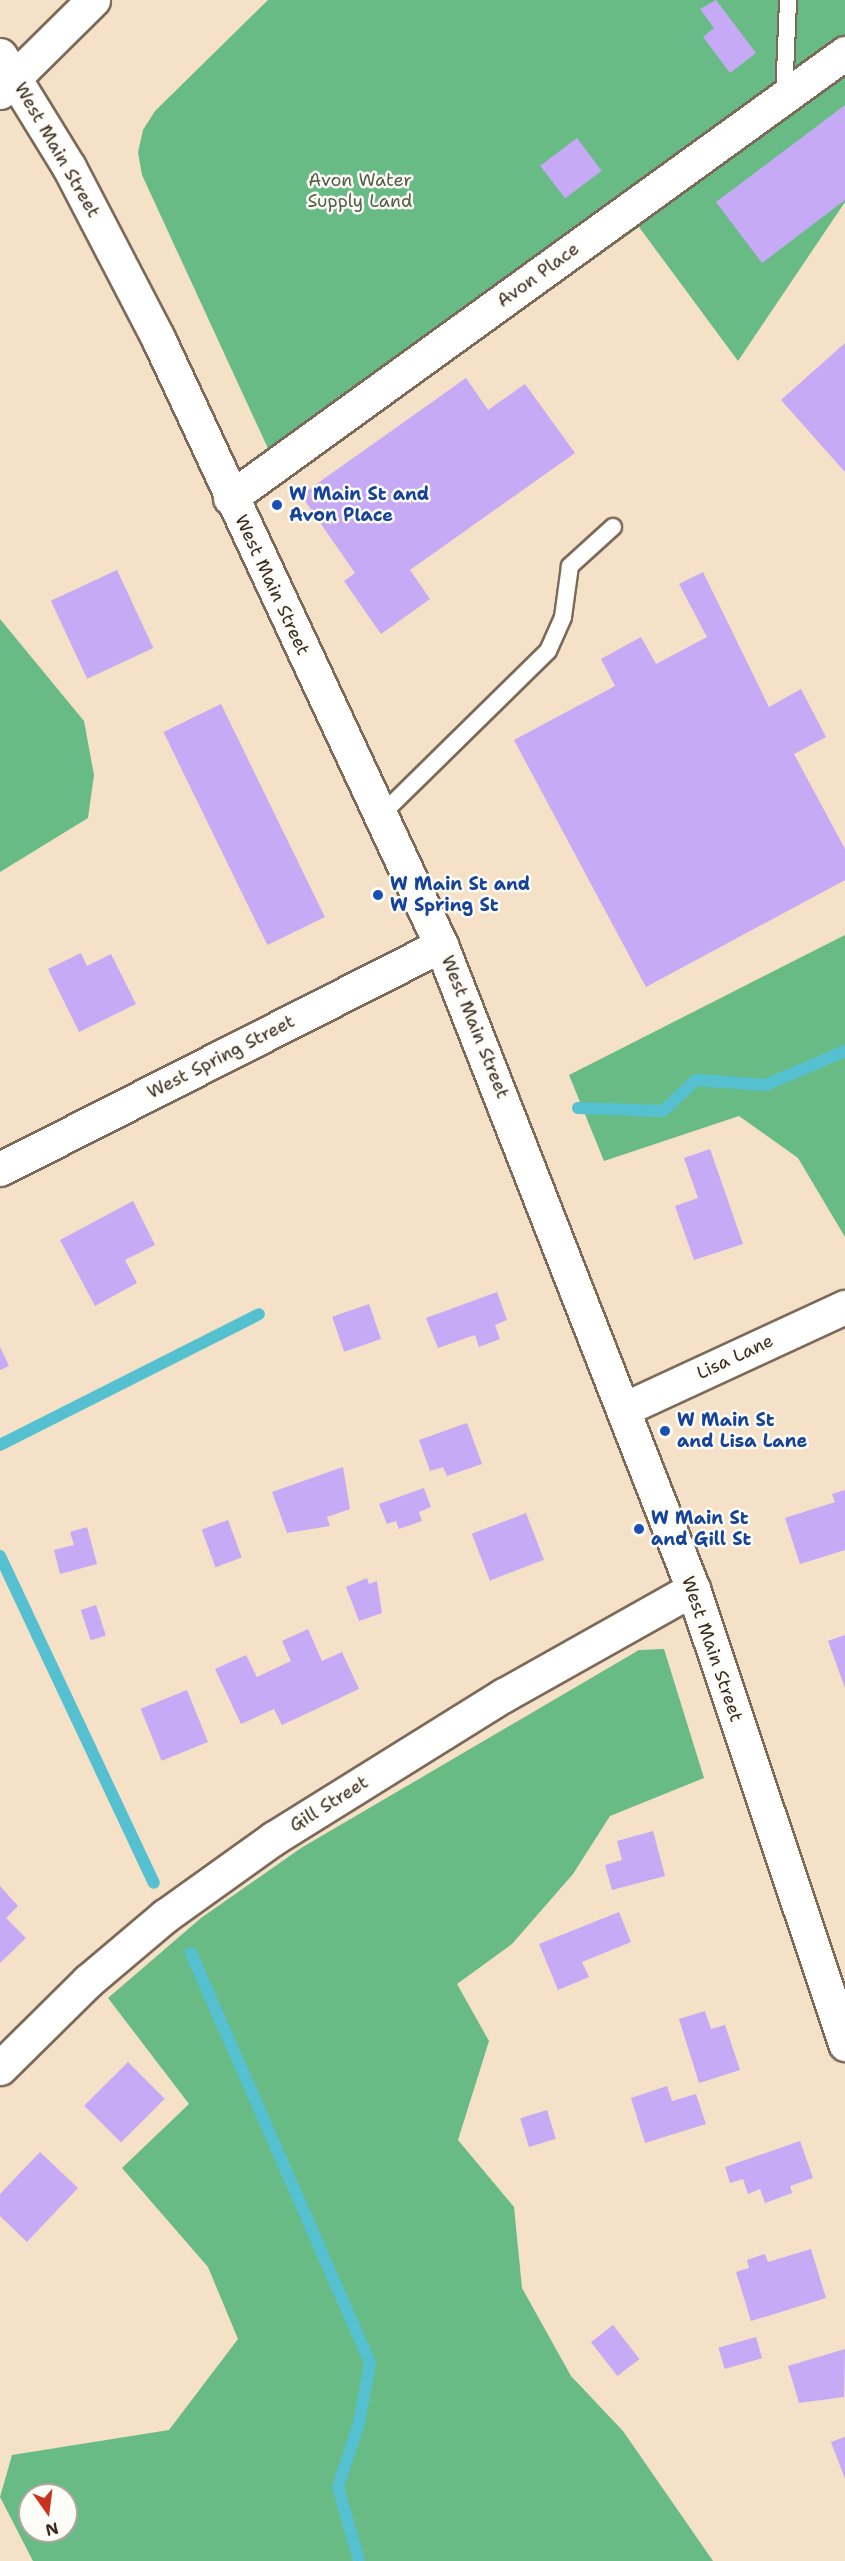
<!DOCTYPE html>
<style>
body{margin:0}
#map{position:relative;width:845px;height:2561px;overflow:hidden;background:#f4e1c7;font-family:"Shantell Sans",sans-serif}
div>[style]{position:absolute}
.forest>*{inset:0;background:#69bb86}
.stream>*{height:12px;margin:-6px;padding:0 6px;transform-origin:6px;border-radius:6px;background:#55c0d0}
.building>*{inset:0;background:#c6aaf5;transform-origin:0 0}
.roads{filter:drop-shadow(2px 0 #7c6a59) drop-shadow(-2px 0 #7c6a59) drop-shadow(0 2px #7c6a59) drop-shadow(0 -2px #7c6a59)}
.service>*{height:16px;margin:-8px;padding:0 8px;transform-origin:8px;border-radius:8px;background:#fff}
.minor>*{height:33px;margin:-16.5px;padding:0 16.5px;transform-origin:16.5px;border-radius:16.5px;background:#fff}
.secondary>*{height:33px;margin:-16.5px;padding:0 16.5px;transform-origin:16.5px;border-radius:16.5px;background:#fff}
.primary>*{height:33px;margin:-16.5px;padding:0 16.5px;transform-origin:16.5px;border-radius:16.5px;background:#fff}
.dots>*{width:16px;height:16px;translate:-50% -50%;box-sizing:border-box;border:3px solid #fdfcf7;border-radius:50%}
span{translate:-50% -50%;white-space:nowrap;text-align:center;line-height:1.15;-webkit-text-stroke:5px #fdfcf7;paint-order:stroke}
.street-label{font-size:18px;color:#3b2a1e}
.park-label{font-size:18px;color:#505f45}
.transit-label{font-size:18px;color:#164399;font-weight:700}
.left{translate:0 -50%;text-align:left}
.north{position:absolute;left:18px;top:2483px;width:60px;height:60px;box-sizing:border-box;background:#fdfcf7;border:2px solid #afa8a0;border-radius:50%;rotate:166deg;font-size:16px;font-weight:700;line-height:24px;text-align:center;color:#3b2a1e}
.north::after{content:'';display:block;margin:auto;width:21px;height:27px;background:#c8321e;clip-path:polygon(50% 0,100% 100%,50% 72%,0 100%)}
</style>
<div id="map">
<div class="forest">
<i style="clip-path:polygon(268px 0,845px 0,845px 202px,738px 361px,639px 227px,283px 481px,142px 175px,138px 152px,143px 130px,155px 111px)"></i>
<i style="clip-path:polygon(0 619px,84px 721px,94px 775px,88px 818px,0 872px)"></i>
<i style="clip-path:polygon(845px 935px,845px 1237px,798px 1158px,739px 1116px,604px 1161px,569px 1075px)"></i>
<i style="clip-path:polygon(evenodd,664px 1649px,704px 1778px,610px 1816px,573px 1874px,512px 1944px,457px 1984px,489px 2041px,458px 2140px,514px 2207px,522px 2288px,571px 2376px,623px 2431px,713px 2561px,33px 2561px,0 2497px,12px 2455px,169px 2430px,238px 2339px,208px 2267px,122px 2168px,189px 2104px,108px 1998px,201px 1918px,301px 1848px,639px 1650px,664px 1649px,30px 2495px,66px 2495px,66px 2531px,30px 2531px,30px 2495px)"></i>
</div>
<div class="stream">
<i style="left:578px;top:1108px;width:85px;rotate:2deg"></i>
<i style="left:663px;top:1111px;width:45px;rotate:-43.2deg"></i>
<i style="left:696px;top:1080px;width:70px;rotate:4.1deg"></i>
<i style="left:766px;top:1085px;width:86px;rotate:-23.3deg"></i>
<i style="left:0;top:1445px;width:290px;rotate:-26.8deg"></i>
<i style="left:0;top:1556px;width:361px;rotate:64.8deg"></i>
<i style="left:191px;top:1953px;width:447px;rotate:66.4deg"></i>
<i style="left:370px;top:2363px;width:61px;rotate:100.4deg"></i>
<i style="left:359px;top:2423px;width:67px;rotate:108.2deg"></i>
<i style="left:338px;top:2487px;width:77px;rotate:74.2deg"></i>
</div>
<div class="building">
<i style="clip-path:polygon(716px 0,756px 53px,730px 73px,703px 37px,714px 28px,700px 9px)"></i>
<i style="clip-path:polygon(845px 105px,845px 200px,762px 263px,716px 202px)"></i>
<i style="left:577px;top:138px;width:41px;height:46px;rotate:53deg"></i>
<i style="clip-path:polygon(845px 343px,845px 472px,781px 400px)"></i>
<i style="clip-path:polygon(466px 378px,488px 410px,525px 384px,575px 453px,410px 570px,430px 599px,381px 634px,344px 581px,355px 573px,301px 495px)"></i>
<i style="left:117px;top:570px;width:86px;height:73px;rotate:65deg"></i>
<i style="clip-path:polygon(703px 572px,769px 707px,801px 689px,826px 737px,794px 754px,845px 849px,845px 880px,646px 987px,514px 740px,615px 686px,601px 659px,641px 637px,656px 664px,707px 637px,679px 584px)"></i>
<i style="left:221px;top:704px;width:237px;height:64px;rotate:64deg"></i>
<i style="clip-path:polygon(81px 953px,87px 966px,111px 954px,136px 1004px,79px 1032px,48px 969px)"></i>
<i style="clip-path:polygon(710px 1149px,743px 1244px,694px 1260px,675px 1206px,698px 1198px,684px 1158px)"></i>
<i style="clip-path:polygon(133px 1201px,155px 1245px,125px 1260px,137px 1283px,95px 1306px,60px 1240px)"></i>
<i style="clip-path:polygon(497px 1292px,507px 1320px,495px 1325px,500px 1339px,479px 1347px,475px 1335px,438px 1348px,426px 1318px)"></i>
<i style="left:369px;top:1304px;width:37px;height:39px;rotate:71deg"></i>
<i style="clip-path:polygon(0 1347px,9px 1366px,0 1370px)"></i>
<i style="clip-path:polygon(467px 1423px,482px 1464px,447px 1476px,443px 1467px,430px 1471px,419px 1440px)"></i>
<i style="clip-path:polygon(343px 1467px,350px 1509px,327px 1517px,330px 1526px,287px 1533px,272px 1492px)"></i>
<i style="clip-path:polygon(424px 1488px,431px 1507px,419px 1512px,422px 1521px,399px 1529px,396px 1521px,387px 1524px,379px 1504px)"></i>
<i style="clip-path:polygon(845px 1490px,845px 1550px,800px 1564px,785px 1518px,835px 1502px,832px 1494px)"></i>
<i style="left:526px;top:1513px;width:50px;height:58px;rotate:69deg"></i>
<i style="left:228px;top:1520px;width:40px;height:28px;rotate:70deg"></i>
<i style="clip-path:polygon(87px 1527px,97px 1564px,60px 1574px,54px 1550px,74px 1545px,70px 1532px)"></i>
<i style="clip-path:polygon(367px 1578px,369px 1584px,377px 1581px,382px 1613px,359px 1621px,346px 1587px)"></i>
<i style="left:96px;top:1605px;width:32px;height:16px;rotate:72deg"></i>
<i style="clip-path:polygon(308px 1629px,322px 1661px,342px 1652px,359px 1689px,282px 1725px,274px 1709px,241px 1724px,215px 1669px,246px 1655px,257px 1677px,291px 1661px,282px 1641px)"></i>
<i style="clip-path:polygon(845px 1635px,845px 1688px,828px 1641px)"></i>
<i style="left:187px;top:1690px;width:56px;height:50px;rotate:68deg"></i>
<i style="clip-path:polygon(653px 1831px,665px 1876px,612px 1890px,605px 1865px,622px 1860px,617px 1841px)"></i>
<i style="clip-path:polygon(0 1886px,18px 1906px,6px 1918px,26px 1938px,0 1963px)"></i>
<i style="clip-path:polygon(619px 1912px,631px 1942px,582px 1962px,589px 1977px,558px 1990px,539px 1944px)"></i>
<i style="clip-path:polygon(705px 2011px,711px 2029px,725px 2025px,740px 2070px,699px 2083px,679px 2019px)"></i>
<i style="left:128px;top:2062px;width:52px;height:62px;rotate:45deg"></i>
<i style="clip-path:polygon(667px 2086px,672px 2101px,696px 2094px,706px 2124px,645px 2143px,631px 2098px)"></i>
<i style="left:547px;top:2110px;width:30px;height:28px;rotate:73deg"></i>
<i style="clip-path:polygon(800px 2141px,813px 2178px,790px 2186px,792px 2193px,765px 2203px,760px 2189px,748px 2194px,743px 2179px,730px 2183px,725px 2167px)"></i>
<i style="clip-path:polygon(40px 2152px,78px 2188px,27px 2242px,0 2216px,0 2194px)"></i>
<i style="clip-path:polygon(811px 2249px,826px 2298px,751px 2321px,736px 2272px,749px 2268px,747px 2260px,765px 2254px,768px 2262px)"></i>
<i style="left:613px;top:2325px;width:43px;height:28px;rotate:52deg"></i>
<i style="left:756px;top:2337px;width:22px;height:39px;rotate:74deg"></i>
<i style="clip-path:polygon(845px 2349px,844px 2397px,799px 2403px,788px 2366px)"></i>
<i style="clip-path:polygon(845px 2437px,845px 2479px,831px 2442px)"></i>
</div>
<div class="roads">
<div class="service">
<i style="left:784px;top:97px;width:97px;rotate:-87.6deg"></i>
<i style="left:381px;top:815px;width:234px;rotate:-44.5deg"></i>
<i style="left:548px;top:651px;width:37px;rotate:-66deg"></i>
<i style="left:563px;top:617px;width:51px;rotate:-82.2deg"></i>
<i style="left:570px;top:566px;width:58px;rotate:-42.2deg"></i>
</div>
<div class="minor">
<i style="left:230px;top:498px;width:759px;rotate:-35.89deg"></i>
<i style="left:0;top:1169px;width:495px;rotate:-26.9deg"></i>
<i style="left:626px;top:1408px;width:241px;rotate:-24.8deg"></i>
<i style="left:0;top:2068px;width:124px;rotate:-44.7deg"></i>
<i style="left:88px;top:1981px;width:101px;rotate:-40.2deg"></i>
<i style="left:165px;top:1916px;width:134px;rotate:-35.6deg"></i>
<i style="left:274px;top:1838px;width:271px;rotate:-31.9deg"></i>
<i style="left:504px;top:1695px;width:217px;rotate:-29.3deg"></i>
</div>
<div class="secondary">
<i style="left:0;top:55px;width:132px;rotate:58.4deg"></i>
<i style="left:69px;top:167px;width:193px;rotate:62.5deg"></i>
<i style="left:158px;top:338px;width:670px;rotate:65deg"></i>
<i style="left:441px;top:945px;width:692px;rotate:68.63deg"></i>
<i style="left:693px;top:1589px;width:480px;rotate:71.5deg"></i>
</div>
<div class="primary">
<i style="left:0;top:92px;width:131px;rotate:-44.7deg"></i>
</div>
</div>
<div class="dots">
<i style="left:277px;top:505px;background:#1a4fb4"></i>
<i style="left:378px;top:895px;background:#1a4fb4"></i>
<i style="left:665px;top:1431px;background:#1a4fb4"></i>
<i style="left:639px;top:1529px;background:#1a4fb4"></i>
</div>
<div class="street-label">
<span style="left:57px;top:150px;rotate:60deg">West Main Street</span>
<span style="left:538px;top:275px;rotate:-36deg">Avon Place</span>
<span style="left:272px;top:585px;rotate:65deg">West Main Street</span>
<span style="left:475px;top:1027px;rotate:68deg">West Main Street</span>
<span style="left:221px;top:1057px;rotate:-27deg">West Spring Street</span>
<span style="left:735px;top:1357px;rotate:-25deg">Lisa Lane</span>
<span style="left:712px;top:1649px;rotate:71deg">West Main Street</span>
<span style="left:329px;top:1804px;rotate:-32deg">Gill Street</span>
</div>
<div class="park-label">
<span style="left:360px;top:191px">Avon Water<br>Supply Land</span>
</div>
<div class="transit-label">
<span class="left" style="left:289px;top:505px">W Main St and<br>Avon Place</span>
<span class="left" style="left:390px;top:895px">W Main St and<br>W Spring St</span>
<span class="left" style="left:677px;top:1431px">W Main St<br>and Lisa Lane</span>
<span class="left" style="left:651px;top:1529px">W Main St<br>and Gill St</span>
</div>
<div class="north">N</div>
</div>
